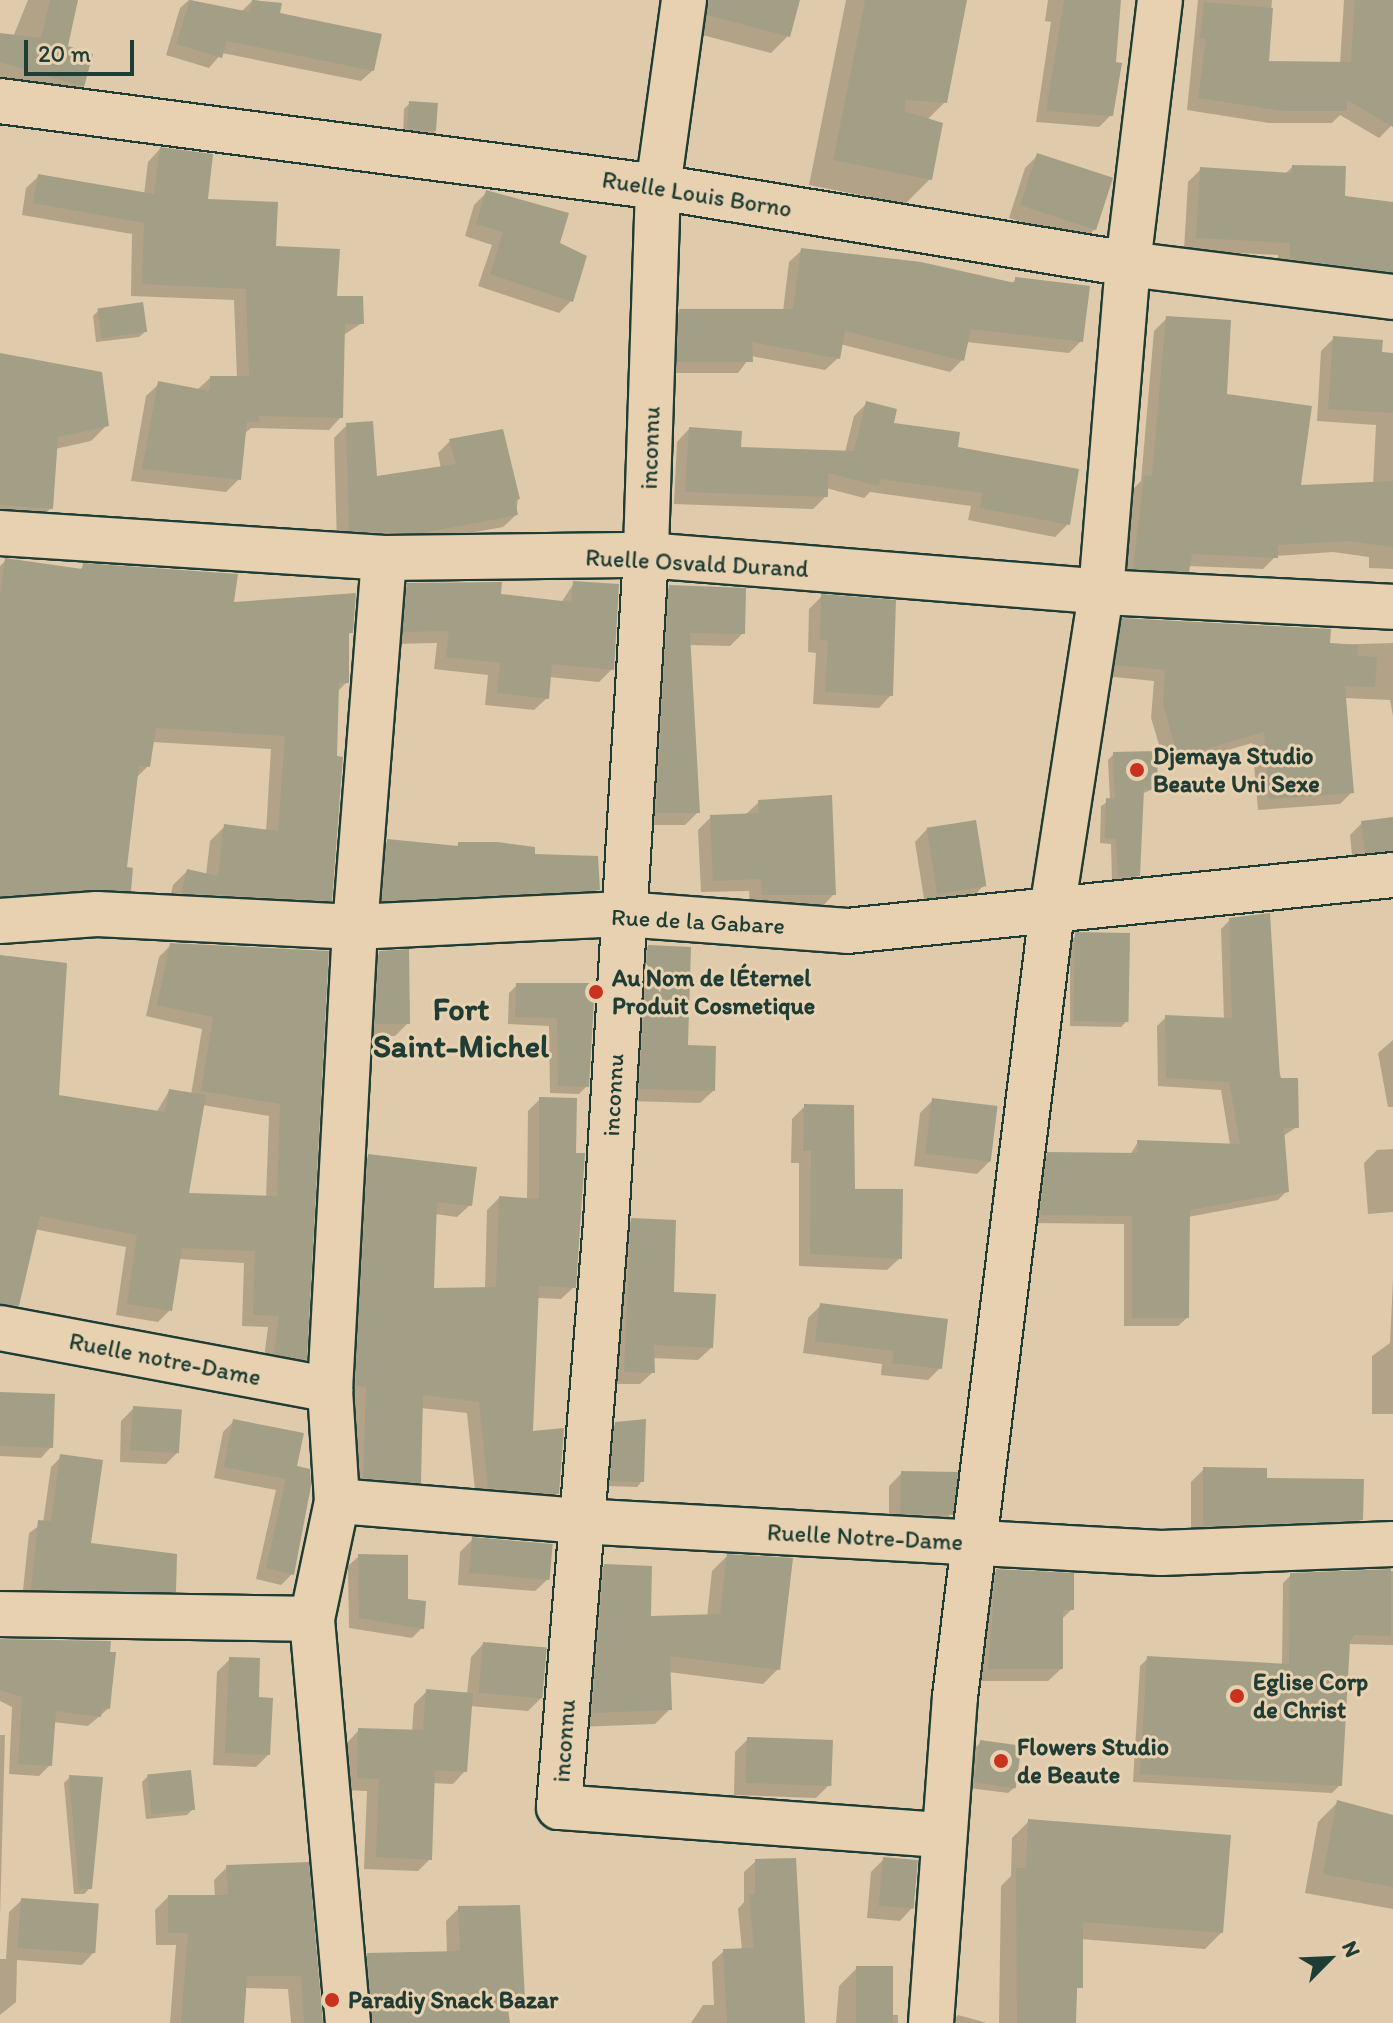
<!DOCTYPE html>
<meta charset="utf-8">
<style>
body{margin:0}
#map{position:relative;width:1393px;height:2023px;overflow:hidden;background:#dfcbab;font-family:Itim,sans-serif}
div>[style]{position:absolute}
.shadow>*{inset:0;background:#0003}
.building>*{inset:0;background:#a39f86;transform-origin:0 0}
.roads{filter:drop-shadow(2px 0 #1f3d34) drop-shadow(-2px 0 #1f3d34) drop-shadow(0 2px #1f3d34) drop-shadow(0 -2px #1f3d34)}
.minor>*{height:44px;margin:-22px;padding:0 22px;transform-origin:22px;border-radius:22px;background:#e7d1b0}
.dots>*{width:22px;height:22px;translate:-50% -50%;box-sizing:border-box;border:4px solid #e7d1b0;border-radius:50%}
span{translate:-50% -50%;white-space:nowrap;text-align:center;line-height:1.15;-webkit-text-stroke:6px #e7d1b0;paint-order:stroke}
.street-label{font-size:24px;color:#1f3d34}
.poi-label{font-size:24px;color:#1f3d34;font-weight:700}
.left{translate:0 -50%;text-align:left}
.district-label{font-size:32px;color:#1f3d34;font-weight:700}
.north{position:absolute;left:1289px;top:1919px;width:80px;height:80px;-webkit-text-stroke:6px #e7d1b0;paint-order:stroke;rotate:66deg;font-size:22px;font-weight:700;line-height:32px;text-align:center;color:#1f3d34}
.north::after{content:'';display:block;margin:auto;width:28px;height:36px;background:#1f3d34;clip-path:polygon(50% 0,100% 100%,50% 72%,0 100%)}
.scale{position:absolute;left:24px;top:40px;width:110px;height:36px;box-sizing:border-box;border:4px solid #1f3d34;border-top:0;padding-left:10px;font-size:24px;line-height:28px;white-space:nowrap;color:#1f3d34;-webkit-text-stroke:6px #e7d1b0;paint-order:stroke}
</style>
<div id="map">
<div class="shadow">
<i style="clip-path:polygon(28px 0,62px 0,65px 47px,82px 86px,70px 98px,0 77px,0 35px,13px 37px)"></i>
<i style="clip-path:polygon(189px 0,241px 12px,253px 0,280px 4px,278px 15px,373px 70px,361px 81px,222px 53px,209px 68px,166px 55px,180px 8px)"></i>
<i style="clip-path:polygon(694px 0,798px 0,788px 36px,771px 53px,691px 32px)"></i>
<i style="clip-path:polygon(846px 0,965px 0,945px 102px,927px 120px,930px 179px,905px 204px,809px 185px)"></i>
<i style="clip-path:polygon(1048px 0,1118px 0,1111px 115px,1099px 127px,1036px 122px,1051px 22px,1045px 21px)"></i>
<i style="clip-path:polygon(1198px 0,1272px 0,1267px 63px,1340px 64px,1344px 0,1393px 0,1391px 126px,1379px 138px,1340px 115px,1332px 123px,1269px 123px,1187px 110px)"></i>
<i style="clip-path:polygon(410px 103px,435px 132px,429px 138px,403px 134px,404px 109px)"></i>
<i style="clip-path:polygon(160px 149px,205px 201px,274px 247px,362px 323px,342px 336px,341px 417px,329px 430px,251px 428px,244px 434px,239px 479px,226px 492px,131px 481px,146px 396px,159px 384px,197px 390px,210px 378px,237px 378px,234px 300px,131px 296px,132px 234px,22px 215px,26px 188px,39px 176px,144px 194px,148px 162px)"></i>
<i style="clip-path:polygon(1038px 155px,1095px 229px,1082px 241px,1009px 218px,1025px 168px)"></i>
<i style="clip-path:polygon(1292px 167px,1343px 198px,1393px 204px,1393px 283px,1278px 271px,1278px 255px,1184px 250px,1188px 182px,1201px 169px,1285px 174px)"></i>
<i style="clip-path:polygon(487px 192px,558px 244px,571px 301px,559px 313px,478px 286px,492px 245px,465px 236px,474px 205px)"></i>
<i style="clip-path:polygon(802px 250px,1011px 284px,1016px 279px,1081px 341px,1069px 353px,966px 342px,962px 360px,950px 372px,840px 344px,838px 358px,825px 370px,751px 356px,738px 373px,666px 373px,668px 323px,680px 311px,783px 311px,789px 262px)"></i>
<i style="clip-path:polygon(99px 310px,145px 332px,139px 337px,96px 342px,93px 316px)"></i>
<i style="clip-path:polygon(1167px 318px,1299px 487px,1373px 484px,1376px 425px,1317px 421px,1321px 351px,1334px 338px,1393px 355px,1393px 569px,1369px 568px,1369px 557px,1333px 552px,1276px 556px,1263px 569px,1188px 566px,1175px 583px,1121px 580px,1133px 489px,1141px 481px,1154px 331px)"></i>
<i style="clip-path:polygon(0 355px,107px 425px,91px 441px,55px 449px,51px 508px,35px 524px,0 521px)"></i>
<i style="clip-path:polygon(867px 403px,892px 424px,956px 448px,1068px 524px,1055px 537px,968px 520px,971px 506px,870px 492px,864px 498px,826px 488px,826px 496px,813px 509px,674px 504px,677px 442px,689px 429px,739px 449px,845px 452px,854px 416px)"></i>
<i style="clip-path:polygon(347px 425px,376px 478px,441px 469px,438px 453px,450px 441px,518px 498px,516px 515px,503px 527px,408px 544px,337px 543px,334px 438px)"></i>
<i style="clip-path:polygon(6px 560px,79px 570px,84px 566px,351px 632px,347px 636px,347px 682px,337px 692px,330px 900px,316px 914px,168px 907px,173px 885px,187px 871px,206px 875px,210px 841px,225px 826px,266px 832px,271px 749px,152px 742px,148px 766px,135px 779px,0 779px,0 566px)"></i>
<i style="clip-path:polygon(574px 583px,612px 669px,599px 682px,549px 677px,547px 698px,534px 710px,485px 705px,488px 675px,434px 669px,437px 643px,392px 644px,395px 598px,408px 585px,561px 603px)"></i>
<i style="clip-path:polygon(670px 587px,743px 633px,730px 646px,689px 645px,698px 812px,685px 825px,644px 825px,657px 599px)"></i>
<i style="clip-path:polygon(822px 596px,891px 695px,879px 708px,813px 704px,816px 653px,808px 652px,809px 609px)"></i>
<i style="clip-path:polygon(1123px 620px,1328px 645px,1393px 643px,1393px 716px,1390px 700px,1344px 698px,1352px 792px,1340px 804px,1258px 810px,1252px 743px,1166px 768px,1151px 718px,1154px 681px,1104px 676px,1111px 633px)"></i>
<i style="clip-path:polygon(1114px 754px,1156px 788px,1141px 794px,1138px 875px,1132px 881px,1112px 882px,1111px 844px,1100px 843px,1101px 806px,1110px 800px,1108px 760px)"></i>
<i style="clip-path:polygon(759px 802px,834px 894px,822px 907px,750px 907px,749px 891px,701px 892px,698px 830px,711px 817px,746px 814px)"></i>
<i style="clip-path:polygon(1393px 819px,1393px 867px,1353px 865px,1350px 835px,1362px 823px)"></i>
<i style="clip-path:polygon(927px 829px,984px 885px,972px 898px,925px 905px,915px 842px)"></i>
<i style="clip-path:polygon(0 831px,125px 869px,129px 890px,117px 902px,0 907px)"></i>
<i style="clip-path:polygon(388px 841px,455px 848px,459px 844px,532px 856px,598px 889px,587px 900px,372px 911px,377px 852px)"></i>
<i style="clip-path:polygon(1230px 920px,1297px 1127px,1283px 1136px,1287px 1191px,1278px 1200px,1188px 1217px,1187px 1318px,1178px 1326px,1124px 1326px,1124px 1224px,1032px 1223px,1039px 1163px,1048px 1154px,1130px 1155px,1138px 1142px,1230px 1145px,1221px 1090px,1158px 1086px,1157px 1026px,1166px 1017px,1224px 1020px,1221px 929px)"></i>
<i style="clip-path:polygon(1076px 936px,1127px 1021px,1121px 1027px,1070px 1026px,1070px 941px)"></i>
<i style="clip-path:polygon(evenodd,171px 945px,327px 953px,305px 1359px,293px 1371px,263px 1366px,268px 1327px,242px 1326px,244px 1263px,178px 1259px,170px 1310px,158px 1322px,116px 1315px,126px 1247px,34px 1229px,15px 1305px,0 1317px,0 957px,57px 1097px,156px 1113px,169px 1091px,191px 1095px,202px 1029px,146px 1016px,159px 957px,171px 945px,202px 1105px,269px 1116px,266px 1198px,187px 1195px,202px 1105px)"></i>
<i style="clip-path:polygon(648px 947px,686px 1047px,713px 1091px,700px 1103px,627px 1101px,636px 959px)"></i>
<i style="clip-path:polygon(380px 953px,408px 1023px,395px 1036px,363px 1036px,367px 966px)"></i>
<i style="clip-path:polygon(517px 985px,593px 985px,587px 1086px,579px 1094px,550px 1093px,549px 1026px,508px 1024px,509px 993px)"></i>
<i style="clip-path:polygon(1393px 1040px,1393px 1107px,1388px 1107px,1378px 1053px)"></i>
<i style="clip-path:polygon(540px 1099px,574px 1287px,561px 1299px,537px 1298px,531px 1433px,557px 1493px,545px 1506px,476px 1500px,467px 1413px,421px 1408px,419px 1482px,407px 1494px,352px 1490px,355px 1399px,345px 1397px,356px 1169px,368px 1157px,470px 1205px,457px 1217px,435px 1214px,432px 1290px,485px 1289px,487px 1210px,499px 1198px,527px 1200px,528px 1111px)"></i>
<i style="clip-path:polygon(933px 1100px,990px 1161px,977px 1174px,914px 1166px,920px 1113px)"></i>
<i style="clip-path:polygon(805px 1106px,853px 1191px,900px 1258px,887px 1270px,799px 1266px,799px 1163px,791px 1163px,792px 1119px)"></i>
<i style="clip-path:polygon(1393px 1149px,1393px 1212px,1368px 1214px,1364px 1163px,1377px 1150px)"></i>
<i style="clip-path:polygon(632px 1220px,672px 1294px,711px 1348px,698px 1360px,652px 1358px,653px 1372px,640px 1384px,613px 1384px,619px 1233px)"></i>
<i style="clip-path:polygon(1393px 1279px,1393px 1414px,1372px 1414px,1372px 1356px,1390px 1343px)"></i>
<i style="clip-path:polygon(821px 1305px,940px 1368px,928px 1380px,881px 1375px,882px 1364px,803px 1353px,808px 1318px)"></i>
<i style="clip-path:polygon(0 1394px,51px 1447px,41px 1458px,0 1456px)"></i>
<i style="clip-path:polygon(134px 1408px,179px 1451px,166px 1464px,120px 1462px,121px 1421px)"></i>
<i style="clip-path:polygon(234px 1421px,295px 1467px,292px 1574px,281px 1585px,256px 1579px,276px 1490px,214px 1478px,223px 1432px)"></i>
<i style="clip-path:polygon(616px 1424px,642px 1481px,637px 1487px,605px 1486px,610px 1430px)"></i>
<i style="clip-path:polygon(61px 1457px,89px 1545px,174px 1591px,163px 1601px,60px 1600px,60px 1591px,23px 1590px,29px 1533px,43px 1523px,51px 1467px)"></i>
<i style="clip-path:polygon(1204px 1469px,1265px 1480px,1361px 1519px,1348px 1532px,1191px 1538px,1191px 1482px)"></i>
<i style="clip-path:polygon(902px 1473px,950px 1516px,937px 1528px,889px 1526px,889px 1486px)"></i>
<i style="clip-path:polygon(473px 1539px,548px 1579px,535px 1591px,458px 1585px,460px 1552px)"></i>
<i style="clip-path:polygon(359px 1556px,406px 1601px,422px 1628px,412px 1638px,349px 1628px,348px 1566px)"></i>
<i style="clip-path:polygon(727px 1556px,778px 1669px,763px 1684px,668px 1672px,670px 1709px,655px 1724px,578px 1727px,589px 1581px,604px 1566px,648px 1618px,707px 1617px,712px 1571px)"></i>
<i style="clip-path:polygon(997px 1571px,1072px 1609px,1061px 1620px,1061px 1669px,1048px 1681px,977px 1681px,984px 1584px)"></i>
<i style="clip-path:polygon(1393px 1571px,1393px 1645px,1348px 1644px,1340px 1785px,1332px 1793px,1133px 1782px,1140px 1666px,1148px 1658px,1282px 1666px,1283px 1583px,1291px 1575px)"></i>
<i style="clip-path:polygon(0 1641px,109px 1708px,88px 1726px,53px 1722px,50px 1765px,39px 1776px,9px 1774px,12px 1707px,0 1701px)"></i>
<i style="clip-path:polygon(483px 1644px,541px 1698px,528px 1711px,470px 1706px,465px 1771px,453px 1784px,432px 1783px,430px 1859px,418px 1871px,364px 1869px,367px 1791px,345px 1790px,347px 1743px,359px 1730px,412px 1732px,414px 1704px,427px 1691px,467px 1694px,471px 1657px)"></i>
<i style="clip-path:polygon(230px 1659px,257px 1699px,268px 1755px,256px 1767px,213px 1765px,217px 1672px)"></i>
<i style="clip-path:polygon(0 1735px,5px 1735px,0 1917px)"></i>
<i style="clip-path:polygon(748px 1739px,829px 1785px,816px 1798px,734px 1795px,735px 1752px)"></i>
<i style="clip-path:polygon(981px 1742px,1014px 1788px,1008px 1793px,969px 1788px,975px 1748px)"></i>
<i style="clip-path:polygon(148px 1776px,193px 1809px,187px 1815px,146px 1819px,142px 1782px)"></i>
<i style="clip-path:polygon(70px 1777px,90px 1888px,84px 1894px,74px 1894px,64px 1783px)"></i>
<i style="clip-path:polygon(1337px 1803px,1393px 1817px,1393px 1909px,1305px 1893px,1318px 1822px)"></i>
<i style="clip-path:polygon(1029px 1821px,1221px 1933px,1205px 1949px,1080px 1939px,1075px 2023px,999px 2023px,1001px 1886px,1011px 1876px,1012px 1838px)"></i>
<i style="clip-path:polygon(794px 1860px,803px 2023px,691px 2023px,703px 2005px,714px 2005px,712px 1962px,724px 1951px,742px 1950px,738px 1909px,744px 1902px,744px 1872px,756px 1861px)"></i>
<i style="clip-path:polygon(883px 1860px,912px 1908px,900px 1921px,867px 1918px,871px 1872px)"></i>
<i style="clip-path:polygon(307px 1864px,321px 2023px,291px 2023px,288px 1989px,244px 1988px,242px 2023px,170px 2023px,176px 1945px,156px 1945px,155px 1910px,168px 1897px,215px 1897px,214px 1880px,227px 1867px)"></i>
<i style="clip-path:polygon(22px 1900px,94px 1952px,82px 1965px,17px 1960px,16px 2002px,0 2015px,0 1959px,6px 1959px,9px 1912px)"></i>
<i style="clip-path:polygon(459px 1908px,523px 1999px,506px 2012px,508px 2023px,357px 2023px,355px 1968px,368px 1955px,447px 1954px,446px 1921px)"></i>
<i style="clip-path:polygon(857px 1968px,891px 2015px,898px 2015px,898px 2023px,836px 2023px,839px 1986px)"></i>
<i style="clip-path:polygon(958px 2015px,987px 2023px,950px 2023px)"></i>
</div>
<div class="building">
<i style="clip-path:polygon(50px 0,78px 0,68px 46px,93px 54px,84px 87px,0 62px,0 33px,41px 38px)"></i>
<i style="clip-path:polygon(190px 0,250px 12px,252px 0,282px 3px,280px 13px,382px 34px,374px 71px,227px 41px,222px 58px,176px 44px)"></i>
<i style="clip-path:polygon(708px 0,800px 0,790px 37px,707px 15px)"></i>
<i style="clip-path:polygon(865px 0,967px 0,947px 103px,906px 100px,904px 111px,943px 123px,932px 180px,833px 160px)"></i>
<i style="clip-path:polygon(1064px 0,1121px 0,1116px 62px,1122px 63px,1113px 116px,1046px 111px)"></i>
<i style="clip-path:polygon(1355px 0,1393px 0,1393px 127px,1347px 100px,1347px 111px,1283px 111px,1198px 98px,1206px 39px,1200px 38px,1204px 2px,1273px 8px,1269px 61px,1351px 62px)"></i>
<i style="left:409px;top:101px;width:29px;height:28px;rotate:4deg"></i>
<i style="clip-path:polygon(160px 147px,213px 154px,208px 199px,278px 202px,276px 246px,340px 249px,337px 296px,363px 296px,364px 324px,345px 324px,343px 418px,259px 416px,259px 422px,247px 422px,241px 480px,142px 469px,158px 381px,210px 391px,210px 376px,249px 376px,246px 289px,142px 284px,144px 223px,33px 203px,38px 174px,154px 194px)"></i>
<i style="left:1037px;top:153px;width:80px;height:55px;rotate:18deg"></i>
<i style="clip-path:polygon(1292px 165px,1346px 166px,1345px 196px,1393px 202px,1393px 272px,1290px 259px,1290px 243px,1196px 238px,1200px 167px,1292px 173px)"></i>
<i style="clip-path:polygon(486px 190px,569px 213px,560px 243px,587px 256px,573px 302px,490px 274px,503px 232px,476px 224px)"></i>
<i style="clip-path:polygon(801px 248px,921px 262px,1015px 283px,1015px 277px,1090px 286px,1083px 342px,971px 329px,964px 361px,845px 331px,840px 359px,752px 342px,753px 362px,677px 362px,679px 309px,793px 309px)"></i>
<i style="left:143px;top:302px;width:30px;height:46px;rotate:82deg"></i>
<i style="clip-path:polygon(1166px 316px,1231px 320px,1227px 394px,1312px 406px,1301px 485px,1393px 481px,1393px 547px,1347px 541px,1278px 545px,1278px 558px,1192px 554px,1189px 572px,1133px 569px,1144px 475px,1152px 476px)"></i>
<i style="clip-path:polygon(1333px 336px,1383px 340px,1382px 352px,1393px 353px,1393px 413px,1328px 409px)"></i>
<i style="clip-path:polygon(0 353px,102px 372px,109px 426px,58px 437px,53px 509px,0 505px)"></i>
<i style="clip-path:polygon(866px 401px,897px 409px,894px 423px,960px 432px,958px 447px,1079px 469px,1070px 525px,980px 508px,982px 493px,880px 479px,879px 486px,828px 473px,828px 497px,685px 492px,689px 427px,742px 431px,741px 447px,854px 451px)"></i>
<i style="clip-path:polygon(373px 421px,377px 476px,456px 464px,449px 439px,503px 429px,520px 499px,515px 500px,518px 515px,422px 533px,349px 531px,346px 423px)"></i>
<i style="clip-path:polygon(5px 558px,82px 569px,83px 563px,238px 574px,234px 602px,356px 593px,353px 633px,349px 633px,349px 683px,339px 683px,337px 756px,343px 757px,332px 901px,181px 893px,187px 869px,218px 876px,224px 824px,278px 831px,285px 736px,156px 728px,150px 767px,139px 766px,127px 867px,133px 868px,131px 891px,0 896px,0 595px)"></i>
<i style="clip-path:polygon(573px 581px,619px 584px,614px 670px,552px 664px,549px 699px,497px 693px,500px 663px,446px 657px,449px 631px,403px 632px,407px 583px,502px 582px,501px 594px,571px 602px)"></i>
<i style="clip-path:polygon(669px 585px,746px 588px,745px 634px,690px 633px,700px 813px,656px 813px)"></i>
<i style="clip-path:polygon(821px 594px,896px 600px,893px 696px,825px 692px,828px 641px,820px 640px)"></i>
<i style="clip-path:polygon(1122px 618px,1331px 629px,1330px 643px,1358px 645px,1357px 656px,1377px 657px,1375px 687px,1345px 686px,1354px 793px,1269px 799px,1264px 732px,1178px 757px,1163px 704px,1165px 670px,1115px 665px)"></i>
<i style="clip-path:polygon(1157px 751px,1158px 789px,1144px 789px,1140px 876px,1118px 877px,1116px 839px,1105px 838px,1106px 798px,1115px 799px,1113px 752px)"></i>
<i style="clip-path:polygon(832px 795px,836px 895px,762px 895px,761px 879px,713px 881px,710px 815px,759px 813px,758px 800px)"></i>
<i style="clip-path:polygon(1393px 817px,1393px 850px,1365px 853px,1361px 821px)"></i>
<i style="left:976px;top:820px;width:67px;height:50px;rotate:81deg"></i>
<i style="clip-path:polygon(387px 839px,458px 846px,458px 842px,497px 842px,535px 847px,535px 854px,598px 856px,600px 890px,382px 901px)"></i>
<i style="clip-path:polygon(1270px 913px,1280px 1078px,1298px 1078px,1299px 1128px,1284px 1128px,1289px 1192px,1190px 1210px,1189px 1318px,1132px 1318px,1132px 1216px,1040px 1215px,1047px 1152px,1138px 1153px,1137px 1140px,1240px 1144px,1229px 1082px,1166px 1078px,1165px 1015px,1232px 1018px,1229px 918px)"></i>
<i style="left:1130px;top:933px;width:89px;height:55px;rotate:91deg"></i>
<i style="clip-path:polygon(170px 943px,329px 951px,307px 1360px,274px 1354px,279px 1316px,253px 1315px,255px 1251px,182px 1248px,172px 1311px,127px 1304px,137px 1235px,40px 1216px,19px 1306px,0 1304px,0 955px,67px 963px,59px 1095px,165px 1112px,169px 1089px,206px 1095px,189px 1193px,277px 1196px,280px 1104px,201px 1091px,213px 1017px,157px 1005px)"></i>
<i style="clip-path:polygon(648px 945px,691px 947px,688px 1045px,716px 1046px,715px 1091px,639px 1089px)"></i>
<i style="clip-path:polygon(409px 949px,410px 1024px,375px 1024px,379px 951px)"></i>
<i style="clip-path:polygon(516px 983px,595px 983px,589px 1087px,558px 1086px,557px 1018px,515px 1017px)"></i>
<i style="clip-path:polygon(539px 1097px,577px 1098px,576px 1153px,585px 1153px,576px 1288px,539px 1286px,533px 1431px,564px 1428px,559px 1494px,488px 1488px,479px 1402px,423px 1395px,421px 1483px,363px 1478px,366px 1387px,356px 1386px,356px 1366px,368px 1154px,477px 1167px,472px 1206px,437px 1202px,434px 1288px,496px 1287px,499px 1196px,539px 1199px)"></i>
<i style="left:932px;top:1098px;width:66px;height:56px;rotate:7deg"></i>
<i style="clip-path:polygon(804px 1104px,854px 1105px,855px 1189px,903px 1189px,902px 1259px,810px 1254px,811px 1151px,803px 1151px)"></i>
<i style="clip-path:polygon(631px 1218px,676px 1220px,674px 1292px,716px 1294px,713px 1348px,654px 1345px,655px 1373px,624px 1372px)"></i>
<i style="clip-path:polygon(820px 1303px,948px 1319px,942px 1369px,892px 1363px,894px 1351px,815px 1341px)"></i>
<i style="left:0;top:1392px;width:55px;height:54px;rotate:2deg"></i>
<i style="left:133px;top:1406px;width:49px;height:44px;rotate:4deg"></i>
<i style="clip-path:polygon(233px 1419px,304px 1433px,297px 1466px,310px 1469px,311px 1486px,294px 1575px,266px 1568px,286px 1479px,224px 1467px)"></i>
<i style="clip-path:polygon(646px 1419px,644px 1482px,610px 1481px,615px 1422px)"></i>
<i style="clip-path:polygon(60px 1454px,103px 1460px,91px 1543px,177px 1554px,176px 1592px,31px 1590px,38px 1520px,51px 1521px)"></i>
<i style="clip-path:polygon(1203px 1467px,1267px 1468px,1267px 1478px,1364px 1479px,1363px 1520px,1203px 1526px)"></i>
<i style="left:901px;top:1471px;width:57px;height:43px;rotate:1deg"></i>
<i style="left:472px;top:1537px;width:81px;height:36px;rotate:5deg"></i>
<i style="clip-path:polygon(358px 1554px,408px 1555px,408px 1599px,426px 1601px,424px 1629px,359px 1618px)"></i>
<i style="clip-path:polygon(727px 1554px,793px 1558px,780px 1670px,670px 1656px,672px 1710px,592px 1713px,604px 1564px,652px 1566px,651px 1616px,720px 1614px)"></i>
<i style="clip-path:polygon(996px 1569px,1074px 1573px,1074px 1610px,1063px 1610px,1063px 1669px,988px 1669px)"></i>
<i style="clip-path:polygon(1391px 1569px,1391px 1636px,1354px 1635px,1350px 1642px,1342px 1786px,1140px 1774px,1147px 1656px,1289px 1664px,1290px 1573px)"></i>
<i style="clip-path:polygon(0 1639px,111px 1641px,110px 1652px,116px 1652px,110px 1709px,102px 1708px,101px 1717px,56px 1711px,52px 1766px,18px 1764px,22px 1697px,0 1690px)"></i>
<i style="left:483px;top:1642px;width:64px;height:51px;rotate:5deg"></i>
<i style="clip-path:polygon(229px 1657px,260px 1658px,259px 1697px,273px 1698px,270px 1755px,225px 1753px)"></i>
<i style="clip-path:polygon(426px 1689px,473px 1693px,467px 1772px,435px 1770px,432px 1860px,376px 1857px,379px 1779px,357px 1778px,358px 1728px,423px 1730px)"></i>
<i style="left:747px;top:1737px;width:86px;height:46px;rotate:2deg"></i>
<i style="left:980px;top:1740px;width:42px;height:43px;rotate:8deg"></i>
<i style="left:191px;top:1770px;width:40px;height:44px;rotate:84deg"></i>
<i style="clip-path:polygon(69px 1775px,103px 1777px,92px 1889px,79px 1889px)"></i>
<i style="clip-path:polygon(1337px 1800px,1393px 1815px,1393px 1887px,1323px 1874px)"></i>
<i style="clip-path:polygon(1028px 1819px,1231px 1835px,1223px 1933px,1083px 1922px,1083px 1988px,1077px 1988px,1076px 2023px,1017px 2023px,1016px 1868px,1026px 1868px)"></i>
<i style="left:883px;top:1857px;width:35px;height:49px;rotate:5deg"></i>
<i style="clip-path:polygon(796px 1858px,805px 2023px,727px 2023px,723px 1949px,754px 1948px,749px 1895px,755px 1894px,755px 1859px)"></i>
<i style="clip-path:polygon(309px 1862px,323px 2023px,304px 2023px,301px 1976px,247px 1976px,244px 2023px,181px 2023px,188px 1933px,168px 1933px,168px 1895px,228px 1895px,226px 1865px)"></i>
<i style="left:21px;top:1898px;width:78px;height:50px;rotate:4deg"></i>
<i style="clip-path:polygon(520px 1905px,525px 1999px,507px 2001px,510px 2023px,373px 2023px,367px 1953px,460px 1951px,458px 1906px)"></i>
<i style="left:856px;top:1966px;width:37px;height:57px"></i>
</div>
<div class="roads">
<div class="minor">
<i style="left:684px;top:0;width:189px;rotate:97.9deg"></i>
<i style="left:658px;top:187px;width:368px;rotate:91.9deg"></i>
<i style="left:646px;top:555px;width:669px;rotate:93.43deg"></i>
<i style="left:606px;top:1223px;width:586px;rotate:94.6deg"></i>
<i style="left:559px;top:1807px;width:384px;rotate:4.2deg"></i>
<i style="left:0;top:101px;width:664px;rotate:7.45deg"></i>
<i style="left:658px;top:187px;width:476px;rotate:9.3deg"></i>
<i style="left:1128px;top:264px;width:267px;rotate:7.1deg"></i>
<i style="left:0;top:533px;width:385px;rotate:3.7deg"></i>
<i style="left:384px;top:558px;width:262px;rotate:-0.7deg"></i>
<i style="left:646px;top:555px;width:457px;rotate:4.6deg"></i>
<i style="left:1101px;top:592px;width:292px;rotate:2.9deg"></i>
<i style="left:0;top:921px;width:97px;rotate:-4.1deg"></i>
<i style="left:97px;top:914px;width:258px;rotate:2.9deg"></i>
<i style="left:355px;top:927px;width:268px;rotate:-2.8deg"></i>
<i style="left:623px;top:914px;width:225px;rotate:4.3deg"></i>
<i style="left:847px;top:931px;width:549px;rotate:-5.86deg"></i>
<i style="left:0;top:1328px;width:336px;rotate:10.6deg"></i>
<i style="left:337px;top:1501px;width:242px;rotate:4.7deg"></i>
<i style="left:578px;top:1521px;width:584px;rotate:3.14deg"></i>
<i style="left:1161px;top:1553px;width:232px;rotate:-2.2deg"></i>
<i style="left:0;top:1614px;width:312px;rotate:0.9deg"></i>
<i style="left:348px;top:2023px;width:406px;rotate:-95.1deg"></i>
<i style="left:312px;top:1619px;width:121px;rotate:-78deg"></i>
<i style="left:337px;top:1501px;width:111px;rotate:-93.6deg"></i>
<i style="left:330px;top:1390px;width:464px;rotate:-86.9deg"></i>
<i style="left:355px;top:927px;width:370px;rotate:-85.5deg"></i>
<i style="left:931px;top:2023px;width:327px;rotate:-85.8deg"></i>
<i style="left:955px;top:1697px;width:793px;rotate:-82.97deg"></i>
<i style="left:1052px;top:910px;width:322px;rotate:-81.2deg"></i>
<i style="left:1101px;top:592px;width:329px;rotate:-85.3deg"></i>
<i style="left:1128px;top:264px;width:266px;rotate:-83.1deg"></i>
</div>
</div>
<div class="dots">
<i style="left:1137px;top:770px;background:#c8321e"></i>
<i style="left:596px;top:992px;background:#c8321e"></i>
<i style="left:1237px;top:1696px;background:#c8321e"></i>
<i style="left:1001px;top:1761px;background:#c8321e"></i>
<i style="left:332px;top:2000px;background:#c8321e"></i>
</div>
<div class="street-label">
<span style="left:697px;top:194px;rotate:9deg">Ruelle Louis Borno</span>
<span style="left:650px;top:448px;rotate:-88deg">inconnu</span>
<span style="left:697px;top:563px;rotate:3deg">Ruelle Osvald Durand</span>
<span style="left:698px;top:921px;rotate:3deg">Rue de la Gabare</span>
<span style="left:613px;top:1095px;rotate:-87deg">inconnu</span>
<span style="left:165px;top:1359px;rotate:11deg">Ruelle notre-Dame</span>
<span style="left:865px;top:1537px;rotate:3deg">Ruelle Notre-Dame</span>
<span style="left:564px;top:1741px;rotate:-86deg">inconnu</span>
</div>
<div class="poi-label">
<span class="left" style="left:1153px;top:770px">Djemaya Studio<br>Beaute Uni Sexe</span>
<span class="left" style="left:612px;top:992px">Au Nom de lÉternel<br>Produit Cosmetique</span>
<span class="left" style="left:1253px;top:1696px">Eglise Corp<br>de Christ</span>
<span class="left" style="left:1017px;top:1761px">Flowers Studio<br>de Beaute</span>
<span class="left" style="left:348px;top:2000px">Paradiy Snack Bazar</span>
</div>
<div class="district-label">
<span style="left:461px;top:1028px">Fort<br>Saint-Michel</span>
</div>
<div class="north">N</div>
<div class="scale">20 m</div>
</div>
